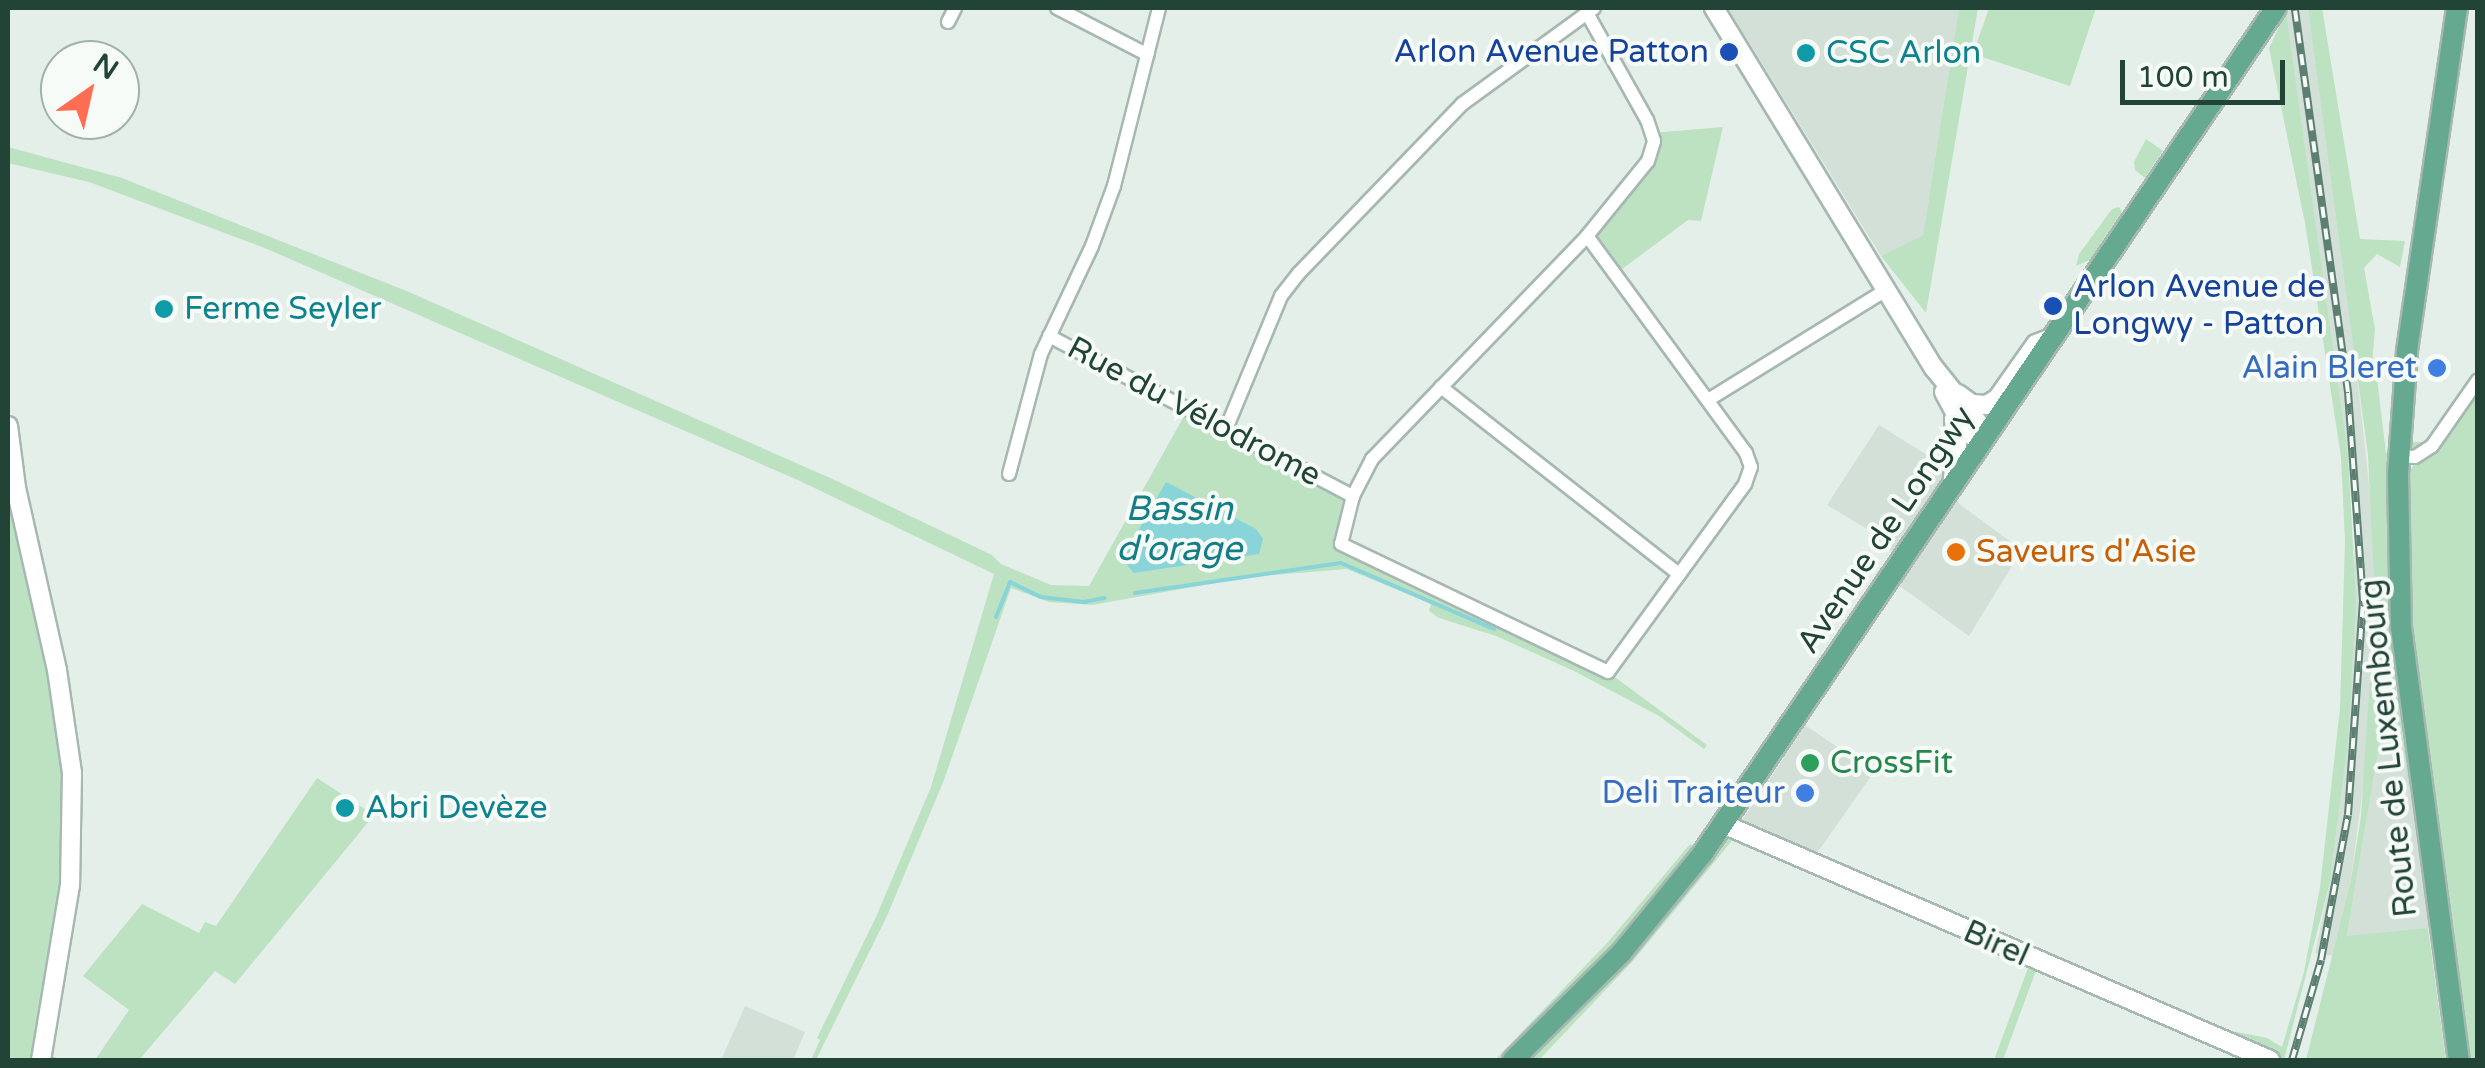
<!DOCTYPE html>
<meta charset="utf-8">
<style>
body{margin:0}
#map{position:relative;width:2485px;height:1068px;overflow:hidden;background:#e5efea;font-family:"Varela Round",sans-serif}
div>[style]{position:absolute}
.built>*{inset:0;background:#d2e0d8}
.green>*{inset:0;background:#bce2c2}
.water>*{inset:0;background:#88d4d9}
.stream>*{height:4px;margin:-2px;padding:0 2px;transform-origin:2px;border-radius:2px;background:#88d4d9}
.roads{filter:drop-shadow(2px 0 #a6b8b1) drop-shadow(-2px 0 #a6b8b1) drop-shadow(0 2px #a6b8b1) drop-shadow(0 -2px #a6b8b1)}
.street>*{height:12px;margin:-6px;padding:0 6px;transform-origin:6px;border-radius:6px;background:#fff}
.secondary>*{height:18px;margin:-9px;padding:0 9px;transform-origin:9px;border-radius:9px;background:#fff}
.primary>*{height:20px;margin:-10px;padding:0 10px;transform-origin:10px;border-radius:10px;background:#65a991}
.rail>*{height:8px;margin-top:-4px;transform-origin:0;background:repeating-linear-gradient(90deg,#f6fbf8 0 11px,#5c7f72 0 22px);box-sizing:border-box;border-block:2px solid #5c7f72}
.dots>*{width:28px;height:28px;translate:-50% -50%;box-sizing:border-box;border:5px solid #f6fbf8;border-radius:50%}
span{translate:-50% -50%;white-space:nowrap;text-align:center;line-height:1.15;-webkit-text-stroke:8px #f6fbf8;paint-order:stroke}
.transit-label{font-size:32px;color:#164399}
.right{translate:-100% -50%;text-align:right}
.left{translate:0 -50%;text-align:left}
.culture-label{font-size:32px;color:#0d838f}
.shop-label{font-size:32px;color:#366cbe}
.street-label{font-size:32px;color:#214437}
.food-label{font-size:32px;color:#c56008}
.leisure-label{font-size:32px;color:#27864d}
.water-label{font-size:35px;color:#147e87;font-style:italic}
.frame{position:absolute;inset:0;border:10px solid #214437;pointer-events:none}
.north{position:absolute;left:40px;top:40px;width:100px;height:100px;box-sizing:border-box;background:#f6fbf8;border:2px solid #a1b2ab;border-radius:50%;rotate:34deg;font-size:28px;font-weight:700;line-height:40px;text-align:center;color:#214437}
.north::after{content:'';display:block;margin:auto;width:35px;height:45px;background:#ff6d53;clip-path:polygon(50% 0,100% 100%,50% 72%,0 100%)}
.scale{position:absolute;left:2120px;top:60px;width:165px;height:45px;box-sizing:border-box;border:5px solid #214437;border-top:0;padding-left:12px;font-size:30px;line-height:35px;white-space:nowrap;color:#214437;-webkit-text-stroke:8px #f6fbf8;paint-order:stroke}
</style>
<div id="map">
<div class="built">
<i style="clip-path:polygon(1728px 8px,1959px 8px,1923px 235px,1881px 256px)"></i>
<i style="clip-path:polygon(2285px 8px,2308px 8px,2349px 300px,2375px 540px,2369px 743px,2350px 885px,2334px 956px,2315px 953px,2330px 882px,2348px 742px,2355px 541px,2348px 455px)"></i>
<i style="clip-path:polygon(1879px 425px,1946px 467px,1959px 504px,2022px 550px,1969px 636px,1890px 579px,1901px 561px,1872px 532px,1827px 505px)"></i>
<i style="clip-path:polygon(1805px 725px,1874px 772px,1815px 856px,1750px 829px,1743px 819px)"></i>
<i style="clip-path:polygon(2404px 742px,2408px 786px,2420px 785px,2440px 927px,2347px 937px,2379px 745px)"></i>
<i style="clip-path:polygon(745px 1006px,805px 1032px,793px 1060px,721px 1060px)"></i>
</div>
<div class="green">
<i style="clip-path:polygon(1959px 8px,1978px 8px,1926px 313px,1881px 256px,1923px 235px)"></i>
<i style="clip-path:polygon(1989px 8px,2096px 8px,2070px 86px,1973px 54px)"></i>
<i style="clip-path:polygon(2308px 8px,2322px 8px,2360px 239px,2405px 241px,2400px 267px,2377px 254px,2364px 268px,2375px 329px,2371px 377px,2377px 378px,2386px 453px,2398px 456px,2398px 474px,2409px 473px,2415px 462px,2410px 442px,2425px 442px,2477px 371px,2478px 1060px,2471px 1060px,2455px 944px,2442px 945px,2420px 785px,2408px 786px,2403px 742px,2379px 746px,2347px 936px,2428px 928px,2446px 1060px,2306px 1060px,2350px 885px,2361px 816px,2375px 601px,2368px 455px)"></i>
<i style="clip-path:polygon(2286px 12px,2348px 455px,2356px 600px,2348px 742px,2330px 882px,2284px 1060px,2240px 1060px,2194px 1035px,2037px 968px,2003px 1060px,1994px 1060px,2028px 968px,1735px 837px,1633px 961px,1539px 1060px,1495px 1060px,1608px 942px,1690px 844px,1703px 853px,1723px 824px,2197px 1024px,2267px 1038px,2282px 1047px,2304px 972px,2320px 887px,2340px 708px,2345px 541px,2341px 457px,2305px 223px,2269px 48px)"></i>
<i style="clip-path:polygon(1723px 127px,1701px 221px,1688px 220px,1614px 275px,1587px 236px,1637px 180px,1652px 133px)"></i>
<i style="clip-path:polygon(2146px 139px,2163px 151px,2145px 178px,2135px 170px,2134px 162px)"></i>
<i style="clip-path:polygon(8px 147px,122px 178px,409px 292px,837px 481px,992px 555px,1001px 564px,1051px 585px,1089px 586px,1188px 409px,1353px 496px,1342px 544px,1608px 672px,1707px 745px,1704px 749px,1659px 716px,1574px 671px,1496px 636px,1439px 618px,1429px 611px,1431px 604px,1347px 569px,1249px 577px,1092px 605px,1049px 602px,1011px 588px,944px 780px,887px 916px,816px 1060px,811px 1060px,820px 1040px,817px 1038px,876px 917px,931px 787px,994px 574px,800px 481px,267px 249px,89px 182px,8px 163px)"></i>
<i style="clip-path:polygon(2119px 207px,2122px 212px,2090px 260px,2076px 266px,2079px 254px,2112px 209px)"></i>
<i style="clip-path:polygon(8px 426px,73px 826px,42px 1051px,61px 1060px,8px 1060px)"></i>
<i style="clip-path:polygon(317px 778px,374px 815px,235px 984px,215px 971px,139px 1060px,95px 1060px,129px 1010px,83px 976px,142px 904px,199px 933px,205px 922px,216px 926px)"></i>
</div>
<div class="water">
<i style="clip-path:polygon(1166px 482px,1256px 529px,1263px 539px,1259px 554px,1134px 573px,1126px 564px,1126px 552px)"></i>
</div>
<div class="stream">
<i style="left:1135px;top:593px;width:208px;rotate:-8.3deg"></i>
<i style="left:1341px;top:563px;width:167px;rotate:23.3deg"></i>
<i style="left:996px;top:617px;width:38px;rotate:-68deg"></i>
<i style="left:1010px;top:582px;width:34px;rotate:26deg"></i>
<i style="left:1041px;top:597px;width:43px;rotate:6.6deg"></i>
<i style="left:1084px;top:602px;width:21px;rotate:-11deg"></i>
</div>
<div class="roads">
<div class="street">
<i style="left:1057px;top:8px;width:102px;rotate:27.3deg"></i>
<i style="left:948px;top:22px;width:16px;rotate:-63deg"></i>
<i style="left:1049px;top:336px;width:344px;rotate:27.8deg"></i>
<i style="left:1353px;top:496px;width:49px;rotate:104deg"></i>
<i style="left:1341px;top:544px;width:296px;rotate:25.6deg"></i>
<i style="left:1608px;top:672px;width:233px;rotate:-53.9deg"></i>
<i style="left:1745px;top:484px;width:18px;rotate:-71deg"></i>
<i style="left:1751px;top:467px;width:15px;rotate:-110deg"></i>
<i style="left:1746px;top:453px;width:269px;rotate:-126.2deg"></i>
<i style="left:1441px;top:387px;width:303px;rotate:38.2deg"></i>
<i style="left:1708px;top:400px;width:209px;rotate:-31.7deg"></i>
<i style="left:1226px;top:429px;width:144px;rotate:-67.5deg"></i>
<i style="left:1281px;top:296px;width:29px;rotate:-52deg"></i>
<i style="left:1299px;top:273px;width:235px;rotate:-46deg"></i>
<i style="left:1462px;top:104px;width:163px;rotate:-36deg"></i>
<i style="left:2398px;top:456px;width:17px;rotate:3deg"></i>
<i style="left:2415px;top:457px;width:20px;rotate:-33deg"></i>
<i style="left:2432px;top:446px;width:80px;rotate:-55.1deg"></i>
<i style="left:1009px;top:474px;width:124px;rotate:-75.1deg"></i>
<i style="left:1041px;top:354px;width:119px;rotate:-64.7deg"></i>
<i style="left:1092px;top:246px;width:64px;rotate:-69.9deg"></i>
<i style="left:1114px;top:186px;width:184px;rotate:-75.8deg"></i>
<i style="left:1353px;top:496px;width:42px;rotate:-62.8deg"></i>
<i style="left:1372px;top:459px;width:310px;rotate:-46deg"></i>
<i style="left:1587px;top:236px;width:97px;rotate:-50.9deg"></i>
<i style="left:1648px;top:161px;width:21px;rotate:-73deg"></i>
<i style="left:1654px;top:141px;width:22px;rotate:-108deg"></i>
<i style="left:1647px;top:120px;width:123px;rotate:-119.3deg"></i>
</div>
<div class="secondary">
<i style="left:1714px;top:8px;width:422px;rotate:58.6deg"></i>
<i style="left:1934px;top:368px;width:85px;rotate:51.2deg"></i>
<i style="left:1944px;top:392px;width:44px;rotate:61.7deg"></i>
<i style="left:1965px;top:431px;width:20px;rotate:33deg"></i>
<i style="left:1958px;top:394px;width:17px;rotate:36deg"></i>
<i style="left:1972px;top:404px;width:14px;rotate:4deg"></i>
<i style="left:1986px;top:405px;width:13px;rotate:-29deg"></i>
<i style="left:1997px;top:399px;width:67px;rotate:-54.7deg"></i>
<i style="left:2036px;top:344px;width:17px;rotate:-21deg"></i>
<i style="left:8px;top:426px;width:63px;rotate:82.6deg"></i>
<i style="left:16px;top:488px;width:187px;rotate:77.3deg"></i>
<i style="left:57px;top:670px;width:104px;rotate:81.7deg"></i>
<i style="left:72px;top:773px;width:112px;rotate:91deg"></i>
<i style="left:70px;top:885px;width:177px;rotate:99.4deg"></i>
<i style="left:1952px;top:486px;width:41px;rotate:-83deg"></i>
<i style="left:1957px;top:445px;width:26px;rotate:-97deg"></i>
<i style="left:1723px;top:824px;width:596px;rotate:23.34deg"></i>
</div>
<div class="primary">
<i style="left:2457px;top:8px;width:348px;rotate:98.3deg"></i>
<i style="left:2407px;top:352px;width:122px;rotate:94.2deg"></i>
<i style="left:2398px;top:474px;width:153px;rotate:88.9deg"></i>
<i style="left:2401px;top:627px;width:437px;rotate:82.4deg"></i>
<i style="left:1513px;top:1060px;width:153px;rotate:-44.7deg"></i>
<i style="left:1622px;top:952px;width:128px;rotate:-50.7deg"></i>
<i style="left:1703px;top:853px;width:1021px;rotate:-55.86deg"></i>
</div>
</div>
<div class="rail">
<i style="left:2292px;top:1060px;width:104px;rotate:-73.8deg"></i>
<i style="left:2321px;top:960px;width:147px;rotate:-79.5deg"></i>
<i style="left:2348px;top:815px;width:215px;rotate:-86deg"></i>
<i style="left:2363px;top:601px;width:210px;rotate:-94.1deg"></i>
<i style="left:2348px;top:392px;width:388px;rotate:-97.9deg"></i>
</div>
<div class="dots">
<i style="left:1729px;top:52px;background:#1a4fb4"></i>
<i style="left:1806px;top:53px;background:#0f9aa8"></i>
<i style="left:2053px;top:306px;background:#1a4fb4"></i>
<i style="left:164px;top:309px;background:#0f9aa8"></i>
<i style="left:2437px;top:368px;background:#3f7fe0"></i>
<i style="left:1956px;top:552px;background:#e8710a"></i>
<i style="left:1810px;top:763px;background:#2e9e5b"></i>
<i style="left:1805px;top:793px;background:#3f7fe0"></i>
<i style="left:345px;top:808px;background:#0f9aa8"></i>
</div>
<div class="transit-label">
<span class="right" style="left:1709px;top:52px">Arlon Avenue Patton</span>
<span class="left" style="left:2073px;top:306px">Arlon Avenue de<br>Longwy - Patton</span>
</div>
<div class="culture-label">
<span class="left" style="left:1826px;top:53px">CSC Arlon</span>
<span class="left" style="left:184px;top:309px">Ferme Seyler</span>
<span class="left" style="left:365px;top:808px">Abri Devèze</span>
</div>
<div class="shop-label">
<span class="right" style="left:2417px;top:368px">Alain Bleret</span>
<span class="right" style="left:1785px;top:793px">Deli Traiteur</span>
</div>
<div class="street-label">
<span style="left:1194px;top:412px;rotate:28deg">Rue du Vélodrome</span>
<span style="left:1886px;top:530px;rotate:-56deg">Avenue de Longwy</span>
<span style="left:2389px;top:748px;rotate:-96deg">Route de Luxembourg</span>
<span style="left:1996px;top:944px;rotate:24deg">Birel</span>
</div>
<div class="food-label">
<span class="left" style="left:1976px;top:552px">Saveurs d'Asie</span>
</div>
<div class="leisure-label">
<span class="left" style="left:1830px;top:763px">CrossFit</span>
</div>
<div class="water-label">
<span style="left:1179px;top:529px">Bassin<br>d'orage</span>
</div>
<div class="frame"></div>
<div class="north">N</div>
<div class="scale">100 m</div>
</div>
